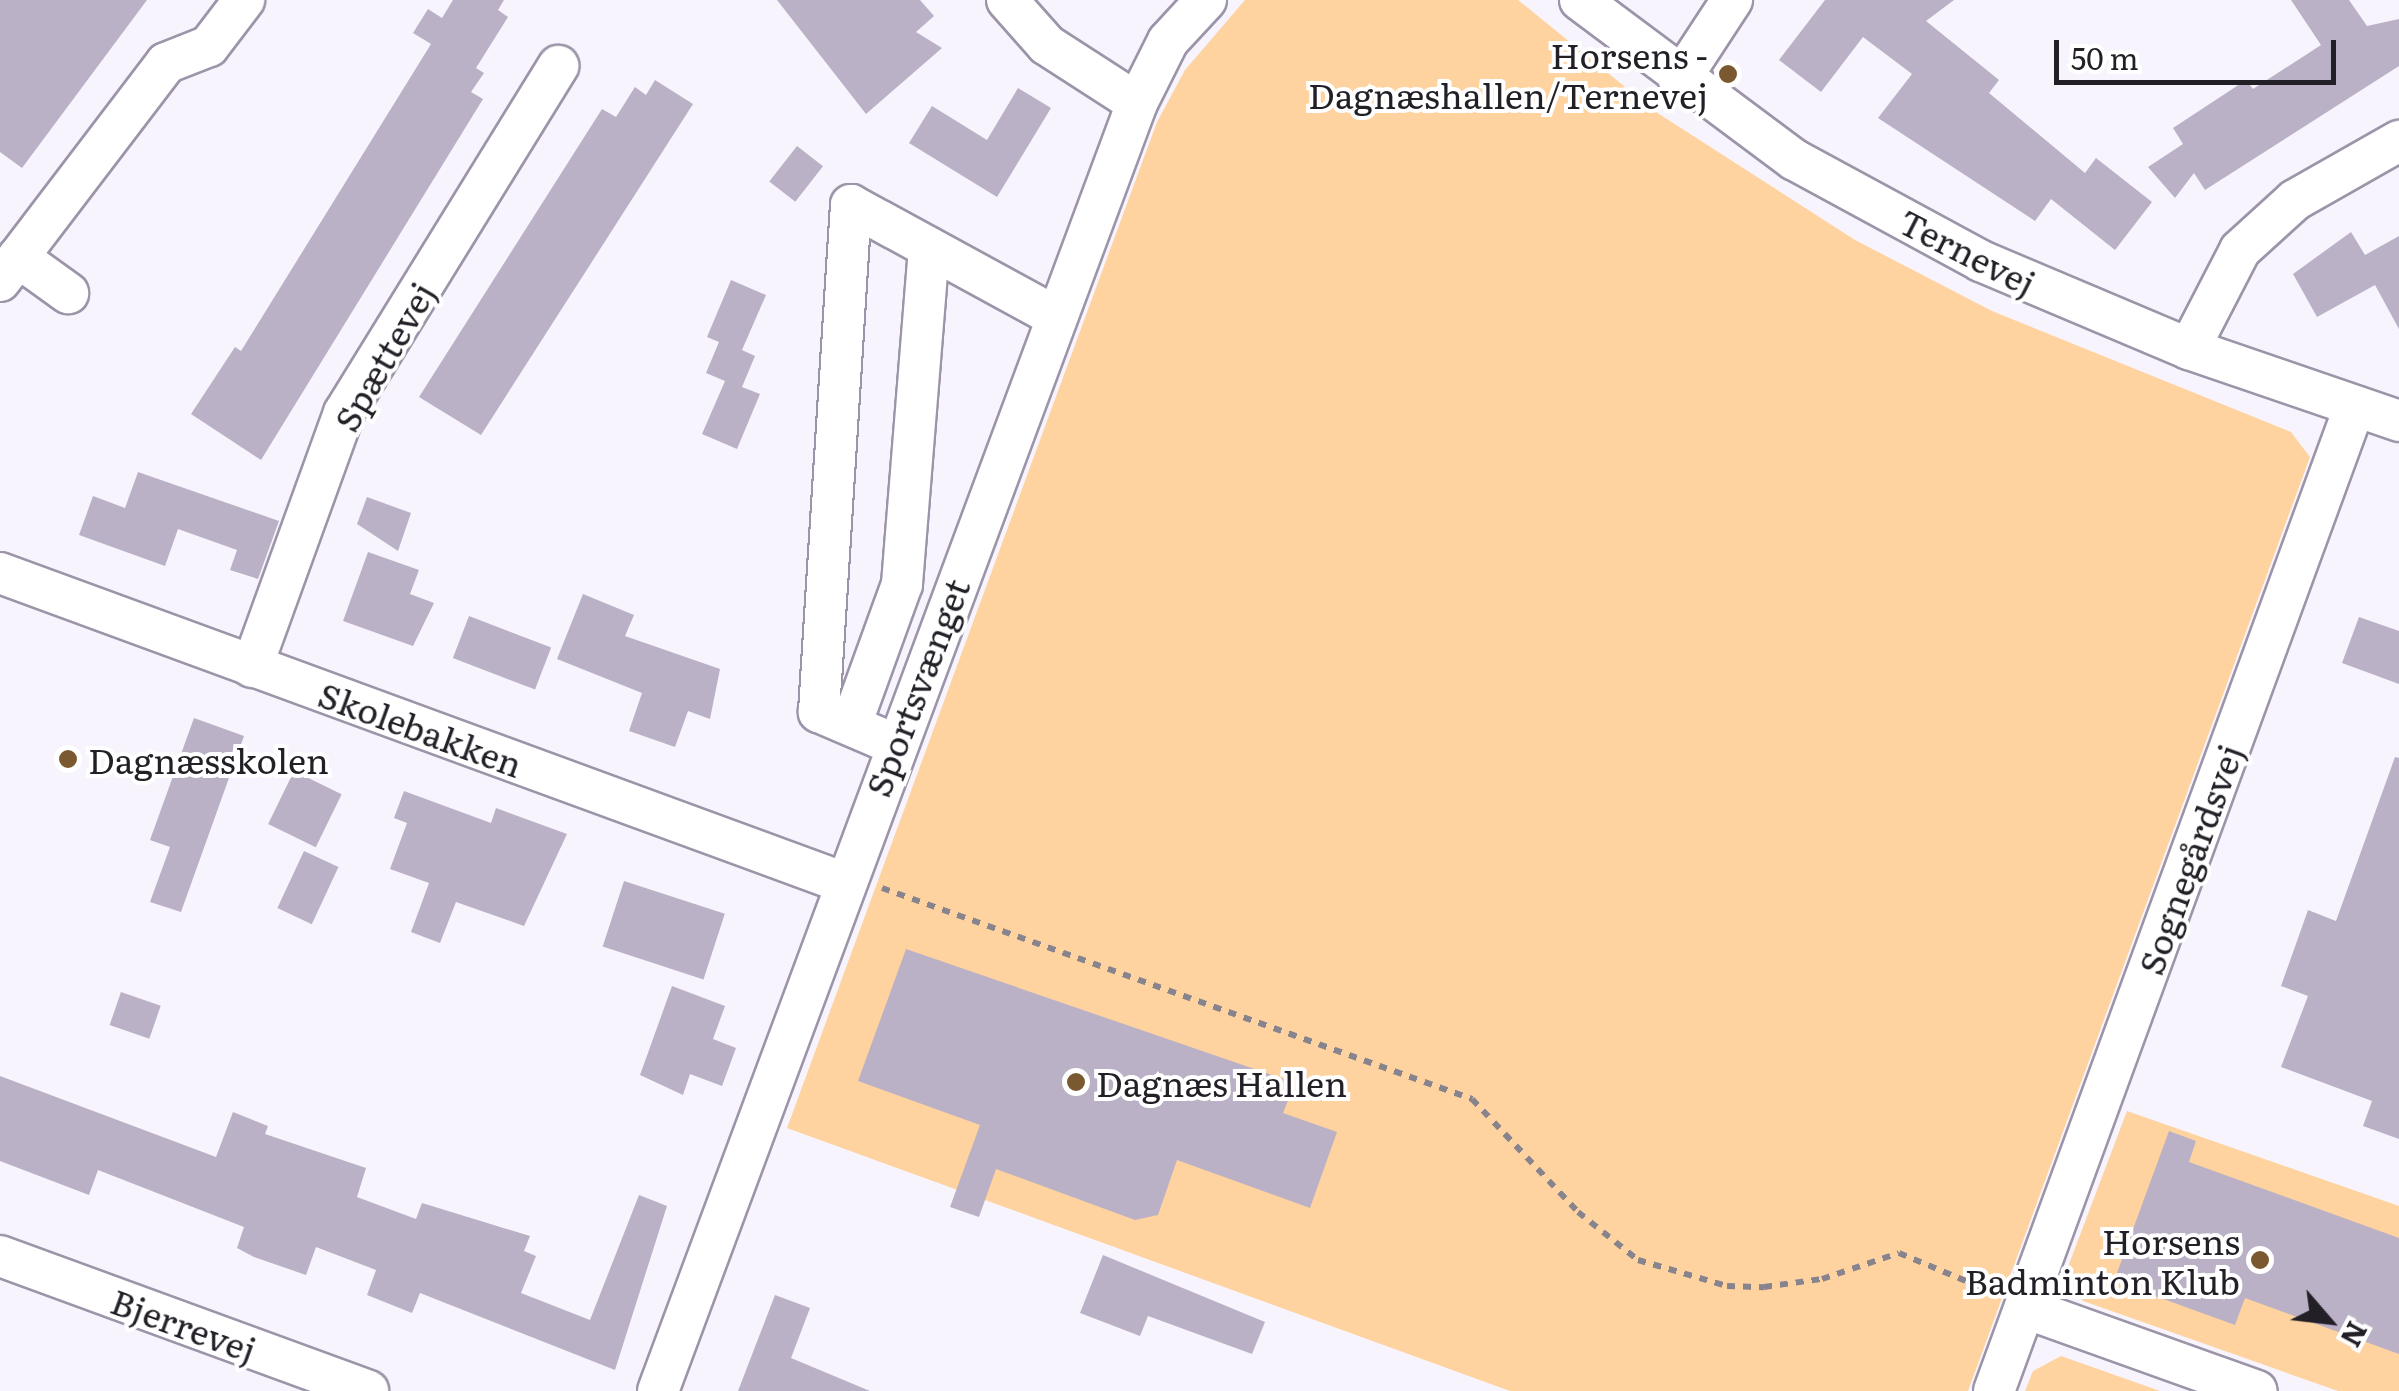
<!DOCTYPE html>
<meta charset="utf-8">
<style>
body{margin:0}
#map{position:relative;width:2399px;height:1391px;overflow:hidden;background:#f7f4fd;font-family:Literata,serif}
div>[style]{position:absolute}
.green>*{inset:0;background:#ffd39f}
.building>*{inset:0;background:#bab1c6;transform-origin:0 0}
.path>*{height:6px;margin-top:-3px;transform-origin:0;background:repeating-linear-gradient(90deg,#88848d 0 8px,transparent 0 16px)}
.roads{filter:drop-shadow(2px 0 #9c94a8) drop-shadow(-2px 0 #9c94a8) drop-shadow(0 2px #9c94a8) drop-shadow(0 -2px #9c94a8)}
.minor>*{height:40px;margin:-20px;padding:0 20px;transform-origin:20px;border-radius:20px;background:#fff}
.dots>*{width:28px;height:28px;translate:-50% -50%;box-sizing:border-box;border:5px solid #fff;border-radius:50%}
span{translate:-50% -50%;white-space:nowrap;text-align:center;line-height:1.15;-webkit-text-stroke:8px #fff;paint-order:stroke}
.poi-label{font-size:35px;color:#231f27}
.right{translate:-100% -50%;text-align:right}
.left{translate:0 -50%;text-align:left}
.street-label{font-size:35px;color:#231f27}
.north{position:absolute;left:2279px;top:1271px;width:100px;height:100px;-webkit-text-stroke:8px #fff;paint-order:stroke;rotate:118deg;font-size:28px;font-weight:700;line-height:40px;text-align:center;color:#231f27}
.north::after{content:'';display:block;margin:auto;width:35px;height:45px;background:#231f27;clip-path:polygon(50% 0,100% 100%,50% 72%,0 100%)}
.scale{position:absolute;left:2054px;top:40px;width:282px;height:45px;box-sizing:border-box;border:5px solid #231f27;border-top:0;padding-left:12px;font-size:30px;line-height:35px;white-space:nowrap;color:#231f27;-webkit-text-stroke:8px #fff;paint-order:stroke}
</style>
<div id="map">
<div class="green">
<i style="clip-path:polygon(1245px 0,1518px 0,1656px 112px,1855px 240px,1992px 311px,2291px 432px,2310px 457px,1968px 1391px,1510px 1391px,787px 1128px,1157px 122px,1185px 70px)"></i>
<i style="clip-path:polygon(2127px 1111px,2399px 1206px,2399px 1391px,2338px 1391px,2083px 1301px,2066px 1272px)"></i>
<i style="clip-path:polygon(2061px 1356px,2160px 1391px,2025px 1391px,2033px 1371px)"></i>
</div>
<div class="building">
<i style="clip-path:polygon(0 0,147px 0,22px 168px,0 152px)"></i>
<i style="clip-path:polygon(453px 0,504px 0,498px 10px,508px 17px,476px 68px,484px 73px,471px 92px,483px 99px,261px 460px,191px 414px,235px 347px,241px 351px,431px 44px,413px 33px,428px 9px,442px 18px)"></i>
<i style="clip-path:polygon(777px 0,920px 0,934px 16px,916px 32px,942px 48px,866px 114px)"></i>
<i style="clip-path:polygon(1825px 0,1954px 0,1926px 21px,1999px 80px,1989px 93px,2085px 173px,2096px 158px,2152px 202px,2115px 250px,2051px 199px,2035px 221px,1878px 118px,1912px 74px,1863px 37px,1821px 92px,1779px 60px)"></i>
<i style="clip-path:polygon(2291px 0,2349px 0,2367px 26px,2399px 19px,2399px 66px,2205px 190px,2194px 173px,2175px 198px,2148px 167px,2183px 144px,2173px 128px,2246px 80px,2253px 89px,2321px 45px)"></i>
<i style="clip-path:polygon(655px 80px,693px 104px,481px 435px,419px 397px,602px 109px,616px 117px,635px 87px,646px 95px)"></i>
<i style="clip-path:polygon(1018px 88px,1051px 108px,997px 197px,909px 143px,932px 106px,987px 140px)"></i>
<i style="left:797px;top:146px;width:33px;height:45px;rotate:38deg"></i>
<i style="clip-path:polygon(2351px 232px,2365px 255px,2399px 236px,2399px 329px,2375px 285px,2317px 317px,2293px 274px)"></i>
<i style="clip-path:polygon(731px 280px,766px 295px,742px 350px,755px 356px,742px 387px,760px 394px,737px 449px,702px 434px,725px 381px,706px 373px,719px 342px,707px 337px)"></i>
<i style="clip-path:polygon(138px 472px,279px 521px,258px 579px,230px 570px,237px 550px,178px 529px,165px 566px,79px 535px,93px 496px,125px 508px)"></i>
<i style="clip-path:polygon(367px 497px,411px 513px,398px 551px,357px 524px)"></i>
<i style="clip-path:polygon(368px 552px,419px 570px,410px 594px,434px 603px,413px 646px,343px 621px)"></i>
<i style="clip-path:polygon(583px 594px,634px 615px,625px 636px,720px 669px,710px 719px,688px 711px,675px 747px,629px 731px,642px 693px,557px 659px)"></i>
<i style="left:469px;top:616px;width:88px;height:45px;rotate:21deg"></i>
<i style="clip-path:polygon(2359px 617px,2399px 631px,2399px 684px,2342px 663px)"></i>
<i style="clip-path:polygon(194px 718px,244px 736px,181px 912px,150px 902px,170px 847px,150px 840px)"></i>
<i style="clip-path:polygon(2395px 757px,2399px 758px,2399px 1139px,2363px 1126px,2372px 1101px,2281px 1067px,2308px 996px,2281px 986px,2308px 910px,2336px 921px)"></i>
<i style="left:294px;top:771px;width:53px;height:59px;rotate:26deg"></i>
<i style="clip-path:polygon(404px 791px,491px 823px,496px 808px,567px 834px,524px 926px,456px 902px,440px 943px,411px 932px,429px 883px,390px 869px,407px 823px,394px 818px)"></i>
<i style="left:304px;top:851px;width:38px;height:63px;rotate:25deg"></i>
<i style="left:624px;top:881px;width:106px;height:69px;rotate:18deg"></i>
<i style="clip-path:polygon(906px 949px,1295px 1083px,1283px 1113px,1337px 1132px,1310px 1208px,1177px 1160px,1158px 1215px,1135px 1220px,996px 1169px,979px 1217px,950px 1207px,980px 1125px,858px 1081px)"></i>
<i style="clip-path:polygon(672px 986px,725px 1006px,713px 1039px,736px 1048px,722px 1086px,690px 1074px,683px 1095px,640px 1075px)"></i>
<i style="left:121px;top:992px;width:42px;height:35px;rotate:19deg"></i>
<i style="clip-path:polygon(0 1076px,216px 1157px,233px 1112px,268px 1126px,265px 1134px,366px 1168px,357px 1197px,416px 1219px,422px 1203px,530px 1236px,524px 1251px,536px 1256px,521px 1293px,590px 1320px,639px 1195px,667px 1206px,615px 1370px,420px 1293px,412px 1313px,367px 1295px,376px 1270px,316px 1247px,306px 1275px,254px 1257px,237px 1248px,244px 1227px,98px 1170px,89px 1195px,0 1161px)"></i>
<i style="clip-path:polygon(2169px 1131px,2196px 1141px,2189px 1162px,2399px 1238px,2399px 1354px,2245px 1298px,2235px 1325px,2114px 1281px)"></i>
<i style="clip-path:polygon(1103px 1255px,1265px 1322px,1252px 1354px,1148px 1316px,1140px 1336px,1080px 1313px)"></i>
<i style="clip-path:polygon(775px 1295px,810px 1308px,791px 1358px,870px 1391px,738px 1391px)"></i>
</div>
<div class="path">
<i style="left:882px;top:888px;width:627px;rotate:19.68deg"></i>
<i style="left:1472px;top:1099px;width:155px;rotate:46.8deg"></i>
<i style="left:1578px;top:1212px;width:77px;rotate:38.7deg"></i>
<i style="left:1638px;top:1260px;width:93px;rotate:16.3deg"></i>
<i style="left:1727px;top:1286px;width:37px;rotate:2deg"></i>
<i style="left:1764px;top:1287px;width:59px;rotate:-7.9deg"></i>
<i style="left:1822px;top:1279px;width:81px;rotate:-18.7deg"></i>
<i style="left:1899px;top:1253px;width:99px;rotate:22.7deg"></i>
</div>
<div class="roads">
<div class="minor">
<i style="left:1007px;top:0;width:60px;rotate:48.4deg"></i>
<i style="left:1047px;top:45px;width:107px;rotate:32.8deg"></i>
<i style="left:1580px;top:0;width:268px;rotate:36.7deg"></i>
<i style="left:1795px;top:160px;width:212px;rotate:28.5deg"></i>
<i style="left:1981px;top:261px;width:226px;rotate:22.9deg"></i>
<i style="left:2189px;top:349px;width:222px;rotate:18.9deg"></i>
<i style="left:1679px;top:81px;width:97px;rotate:-56.8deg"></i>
<i style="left:18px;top:257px;width:62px;rotate:35.8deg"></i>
<i style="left:0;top:281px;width:274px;rotate:-52.7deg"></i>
<i style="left:166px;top:63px;width:46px;rotate:-21.6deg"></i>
<i style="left:209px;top:46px;width:58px;rotate:-52.7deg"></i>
<i style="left:2189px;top:349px;width:111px;rotate:-62.7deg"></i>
<i style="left:2240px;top:250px;width:74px;rotate:-42.3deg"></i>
<i style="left:2295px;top:200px;width:120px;rotate:-29.6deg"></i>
<i style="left:0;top:573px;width:897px;rotate:20.15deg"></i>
<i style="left:252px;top:667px;width:270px;rotate:-70.1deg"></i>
<i style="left:344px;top:413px;width:408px;rotate:-58.3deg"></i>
<i style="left:851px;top:725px;width:150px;rotate:-70.1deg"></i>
<i style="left:902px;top:584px;width:337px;rotate:-85.4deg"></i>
<i style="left:894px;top:744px;width:82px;rotate:-156.9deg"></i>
<i style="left:819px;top:712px;width:508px;rotate:-86.39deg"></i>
<i style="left:851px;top:205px;width:234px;rotate:28.6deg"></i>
<i style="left:0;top:1256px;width:392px;rotate:20.1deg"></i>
<i style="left:2025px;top:1308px;width:246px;rotate:19.7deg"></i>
<i style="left:658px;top:1391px;width:1374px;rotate:-69.6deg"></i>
<i style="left:1137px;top:103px;width:69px;rotate:-63.4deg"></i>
<i style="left:1168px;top:41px;width:56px;rotate:-47.2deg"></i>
<i style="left:1994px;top:1391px;width:1044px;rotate:-69.88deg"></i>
</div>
</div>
<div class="dots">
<i style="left:1728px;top:74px;background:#7a5930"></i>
<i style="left:68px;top:759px;background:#7a5930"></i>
<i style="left:1076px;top:1082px;background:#7a5930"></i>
<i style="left:2260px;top:1260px;background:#7a5930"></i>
</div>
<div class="poi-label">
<span class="right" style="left:1708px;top:74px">Horsens -<br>Dagnæshallen/Ternevej</span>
<span class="left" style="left:88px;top:759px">Dagnæsskolen</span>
<span class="left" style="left:1096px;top:1082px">Dagnæs Hallen</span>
<span class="right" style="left:2240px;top:1260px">Horsens<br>Badminton Klub</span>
</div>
<div class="street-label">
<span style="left:1968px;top:251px;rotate:27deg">Ternevej</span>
<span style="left:383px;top:356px;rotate:-60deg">Spættevej</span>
<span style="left:916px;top:687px;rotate:-69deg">Sportsvænget</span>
<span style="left:421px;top:728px;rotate:20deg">Skolebakken</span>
<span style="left:2189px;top:859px;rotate:-70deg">Sognegårdsvej</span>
<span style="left:184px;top:1324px;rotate:20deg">Bjerrevej</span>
</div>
<div class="north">N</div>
<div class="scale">50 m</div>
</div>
